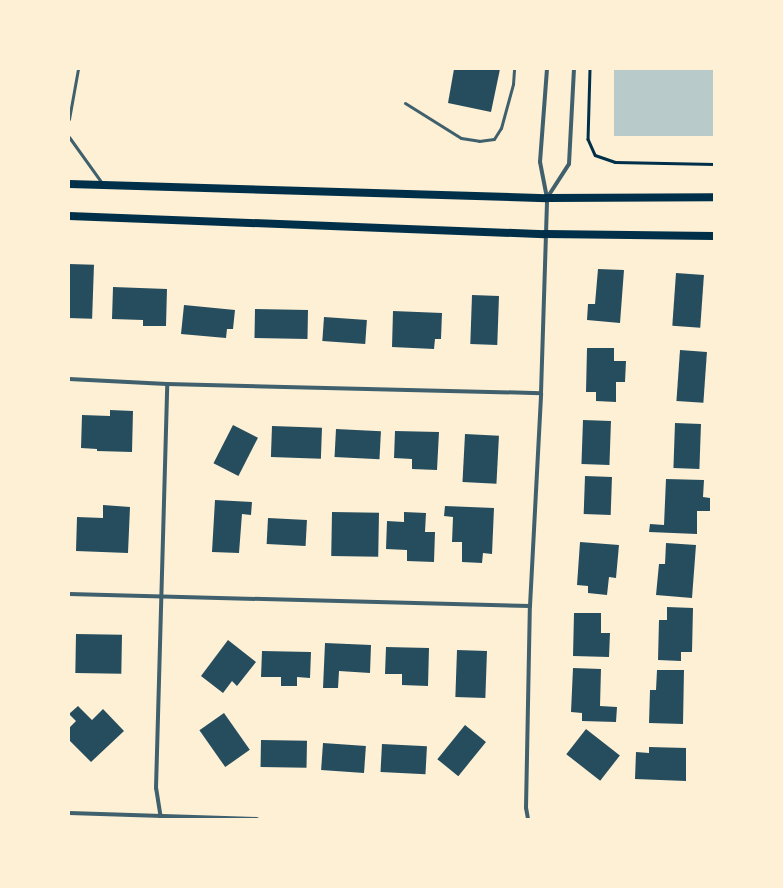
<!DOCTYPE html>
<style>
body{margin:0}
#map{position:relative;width:783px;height:888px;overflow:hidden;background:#fdf0d5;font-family:"Sofia Sans Condensed",sans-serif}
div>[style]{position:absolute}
.green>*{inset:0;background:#b9caca;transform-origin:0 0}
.building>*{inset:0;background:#264d5e;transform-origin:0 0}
.path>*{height:2.5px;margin:-1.25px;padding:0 1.25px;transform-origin:1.25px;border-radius:1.25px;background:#003049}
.service>*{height:3px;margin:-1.5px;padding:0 1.5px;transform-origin:1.5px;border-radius:1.5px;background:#3f606c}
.minor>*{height:4px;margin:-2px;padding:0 2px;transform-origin:2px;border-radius:2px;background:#3f606c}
.secondary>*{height:8px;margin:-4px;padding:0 4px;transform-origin:4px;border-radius:4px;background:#003049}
span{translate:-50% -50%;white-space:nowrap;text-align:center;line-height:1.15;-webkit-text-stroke:3.5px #fdf0d5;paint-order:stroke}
.frame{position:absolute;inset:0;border:70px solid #fdf0d5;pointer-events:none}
</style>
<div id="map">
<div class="green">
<i style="left:614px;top:69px;width:100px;height:67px"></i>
</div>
<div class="building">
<i style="clip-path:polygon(454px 69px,500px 69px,491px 112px,448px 103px)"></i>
<i style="left:69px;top:264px;width:25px;height:54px;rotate:2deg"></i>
<i style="clip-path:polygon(598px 269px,624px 270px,620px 323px,587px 320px,588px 304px,595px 304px)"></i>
<i style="left:676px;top:273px;width:28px;height:53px;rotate:4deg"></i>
<i style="clip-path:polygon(113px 287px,167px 289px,166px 326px,143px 326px,143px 320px,112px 319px)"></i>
<i style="left:472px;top:295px;width:27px;height:49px;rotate:2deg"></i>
<i style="clip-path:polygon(184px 305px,235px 310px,233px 329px,227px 329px,226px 338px,181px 334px)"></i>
<i style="left:255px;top:309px;width:53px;height:29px;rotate:1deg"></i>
<i style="clip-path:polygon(393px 311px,442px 313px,441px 339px,435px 339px,434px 349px,392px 347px)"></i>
<i style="left:324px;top:317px;width:43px;height:24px;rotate:4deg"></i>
<i style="clip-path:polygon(587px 348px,614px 348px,614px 361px,626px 361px,625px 382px,616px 382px,616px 402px,596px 401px,596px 392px,586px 392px)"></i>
<i style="left:680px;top:350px;width:27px;height:51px;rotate:4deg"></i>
<i style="clip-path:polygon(110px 410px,133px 411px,132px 452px,97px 451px,97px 449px,81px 448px,82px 415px,110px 416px)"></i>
<i style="left:583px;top:420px;width:28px;height:44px;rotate:2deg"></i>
<i style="left:675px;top:423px;width:26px;height:45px;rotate:2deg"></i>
<i style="left:233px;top:425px;width:28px;height:43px;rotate:27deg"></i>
<i style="left:272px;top:426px;width:50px;height:31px;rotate:2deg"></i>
<i style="left:336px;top:429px;width:45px;height:28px;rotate:3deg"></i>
<i style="clip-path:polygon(395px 431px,439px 432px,437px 470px,412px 469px,412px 459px,394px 458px)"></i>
<i style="left:465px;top:434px;width:34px;height:48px;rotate:3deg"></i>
<i style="left:585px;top:476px;width:27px;height:38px;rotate:2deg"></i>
<i style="clip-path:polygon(666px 479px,704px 480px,703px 497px,710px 498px,710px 511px,697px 511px,697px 534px,649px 532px,650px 524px,664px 525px)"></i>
<i style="clip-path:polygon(215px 500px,252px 502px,251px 515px,242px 514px,239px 553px,212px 552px)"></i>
<i style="clip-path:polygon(103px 505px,130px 507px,128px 553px,76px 551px,77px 517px,103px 518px)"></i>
<i style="clip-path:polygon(445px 506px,494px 508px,492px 554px,483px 553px,482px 563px,462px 562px,462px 542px,452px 542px,453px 517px,444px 516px)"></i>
<i style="left:332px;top:512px;width:47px;height:44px;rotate:1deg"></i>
<i style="clip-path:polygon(404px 512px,426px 513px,425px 532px,435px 532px,434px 562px,407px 561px,407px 550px,386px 549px,387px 521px,404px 522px)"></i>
<i style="left:268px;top:518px;width:39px;height:26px;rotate:3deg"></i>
<i style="clip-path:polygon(580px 542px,619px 545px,616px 578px,609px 577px,607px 595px,588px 593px,588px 586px,577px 585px)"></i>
<i style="clip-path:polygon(666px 543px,696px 545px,692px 598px,656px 595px,659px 564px,665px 564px)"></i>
<i style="clip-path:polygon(667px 607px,693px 608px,692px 652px,681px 652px,681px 661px,658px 660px,659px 620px,667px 620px)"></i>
<i style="clip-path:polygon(574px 613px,601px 613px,601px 633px,610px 633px,609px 657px,573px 656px)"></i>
<i style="left:76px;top:634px;width:46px;height:39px;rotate:1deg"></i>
<i style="clip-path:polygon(228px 640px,256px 662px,237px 686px,232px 681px,223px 693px,201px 676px)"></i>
<i style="clip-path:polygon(325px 643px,371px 645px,370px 673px,339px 671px,338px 688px,323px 688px)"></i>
<i style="clip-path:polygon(386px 647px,429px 648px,428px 686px,402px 685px,402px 674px,385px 674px)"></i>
<i style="left:457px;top:650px;width:30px;height:47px;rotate:2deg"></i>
<i style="clip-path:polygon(262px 651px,311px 652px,310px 678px,297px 677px,297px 686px,281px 686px,281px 677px,261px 677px)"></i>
<i style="clip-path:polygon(573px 668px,601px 669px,600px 706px,617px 707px,616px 722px,582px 721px,582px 713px,571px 712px)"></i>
<i style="clip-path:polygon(657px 670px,684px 670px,683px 724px,649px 723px,650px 690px,656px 690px)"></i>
<i style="clip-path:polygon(78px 706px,92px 720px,103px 709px,124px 731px,91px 762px,69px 740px,69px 728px,76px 721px,69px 714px)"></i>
<i style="left:224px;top:713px;width:45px;height:30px;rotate:55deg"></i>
<i style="left:465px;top:725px;width:27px;height:44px;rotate:39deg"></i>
<i style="left:586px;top:729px;width:43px;height:32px;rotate:38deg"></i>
<i style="left:261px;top:740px;width:46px;height:27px;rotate:1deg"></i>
<i style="left:323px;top:743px;width:43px;height:27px;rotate:4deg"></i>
<i style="left:382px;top:744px;width:45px;height:28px;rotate:3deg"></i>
<i style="clip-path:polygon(649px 747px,686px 748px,686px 781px,635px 779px,636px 752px,649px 753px)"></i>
</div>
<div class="path">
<i style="left:590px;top:69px;width:70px;rotate:91.6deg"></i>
<i style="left:588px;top:139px;width:17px;rotate:66deg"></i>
<i style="left:595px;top:155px;width:21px;rotate:19deg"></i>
<i style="left:615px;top:162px;width:99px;rotate:1.2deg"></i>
</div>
<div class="service">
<i style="left:405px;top:103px;width:66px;rotate:32deg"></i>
<i style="left:461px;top:138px;width:18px;rotate:9deg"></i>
<i style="left:479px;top:141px;width:15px;rotate:-8deg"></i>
<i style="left:494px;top:139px;width:13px;rotate:-58deg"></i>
<i style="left:501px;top:128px;width:46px;rotate:-74.7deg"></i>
<i style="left:513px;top:84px;width:15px;rotate:-86deg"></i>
<i style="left:69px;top:119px;width:51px;rotate:-79.8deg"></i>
<i style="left:69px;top:137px;width:57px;rotate:54.3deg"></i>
</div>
<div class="minor">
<i style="left:547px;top:198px;width:40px;rotate:-57.1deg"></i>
<i style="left:569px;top:164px;width:95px;rotate:-87deg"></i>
<i style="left:69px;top:379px;width:98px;rotate:2.9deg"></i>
<i style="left:167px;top:384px;width:374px;rotate:1.4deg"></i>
<i style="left:69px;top:594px;width:461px;rotate:1.5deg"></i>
<i style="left:69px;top:813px;width:188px;rotate:1.8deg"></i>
<i style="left:161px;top:819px;width:31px;rotate:-99deg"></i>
<i style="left:156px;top:788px;width:404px;rotate:-88.4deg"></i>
<i style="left:528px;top:819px;width:11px;rotate:-100deg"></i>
<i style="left:526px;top:808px;width:202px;rotate:-88.9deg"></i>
<i style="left:530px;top:606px;width:213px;rotate:-87deg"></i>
<i style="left:541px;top:393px;width:195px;rotate:-88.2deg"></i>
<i style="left:547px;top:198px;width:37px;rotate:-101deg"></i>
<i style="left:540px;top:162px;width:93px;rotate:-85.7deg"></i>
</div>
<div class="secondary">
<i style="left:69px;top:184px;width:478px;rotate:1.7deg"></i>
<i style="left:547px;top:198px;width:167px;rotate:-0.3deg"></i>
<i style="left:69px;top:216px;width:476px;rotate:2.2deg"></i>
<i style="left:545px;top:234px;width:169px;rotate:0.7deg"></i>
</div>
<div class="frame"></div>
</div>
